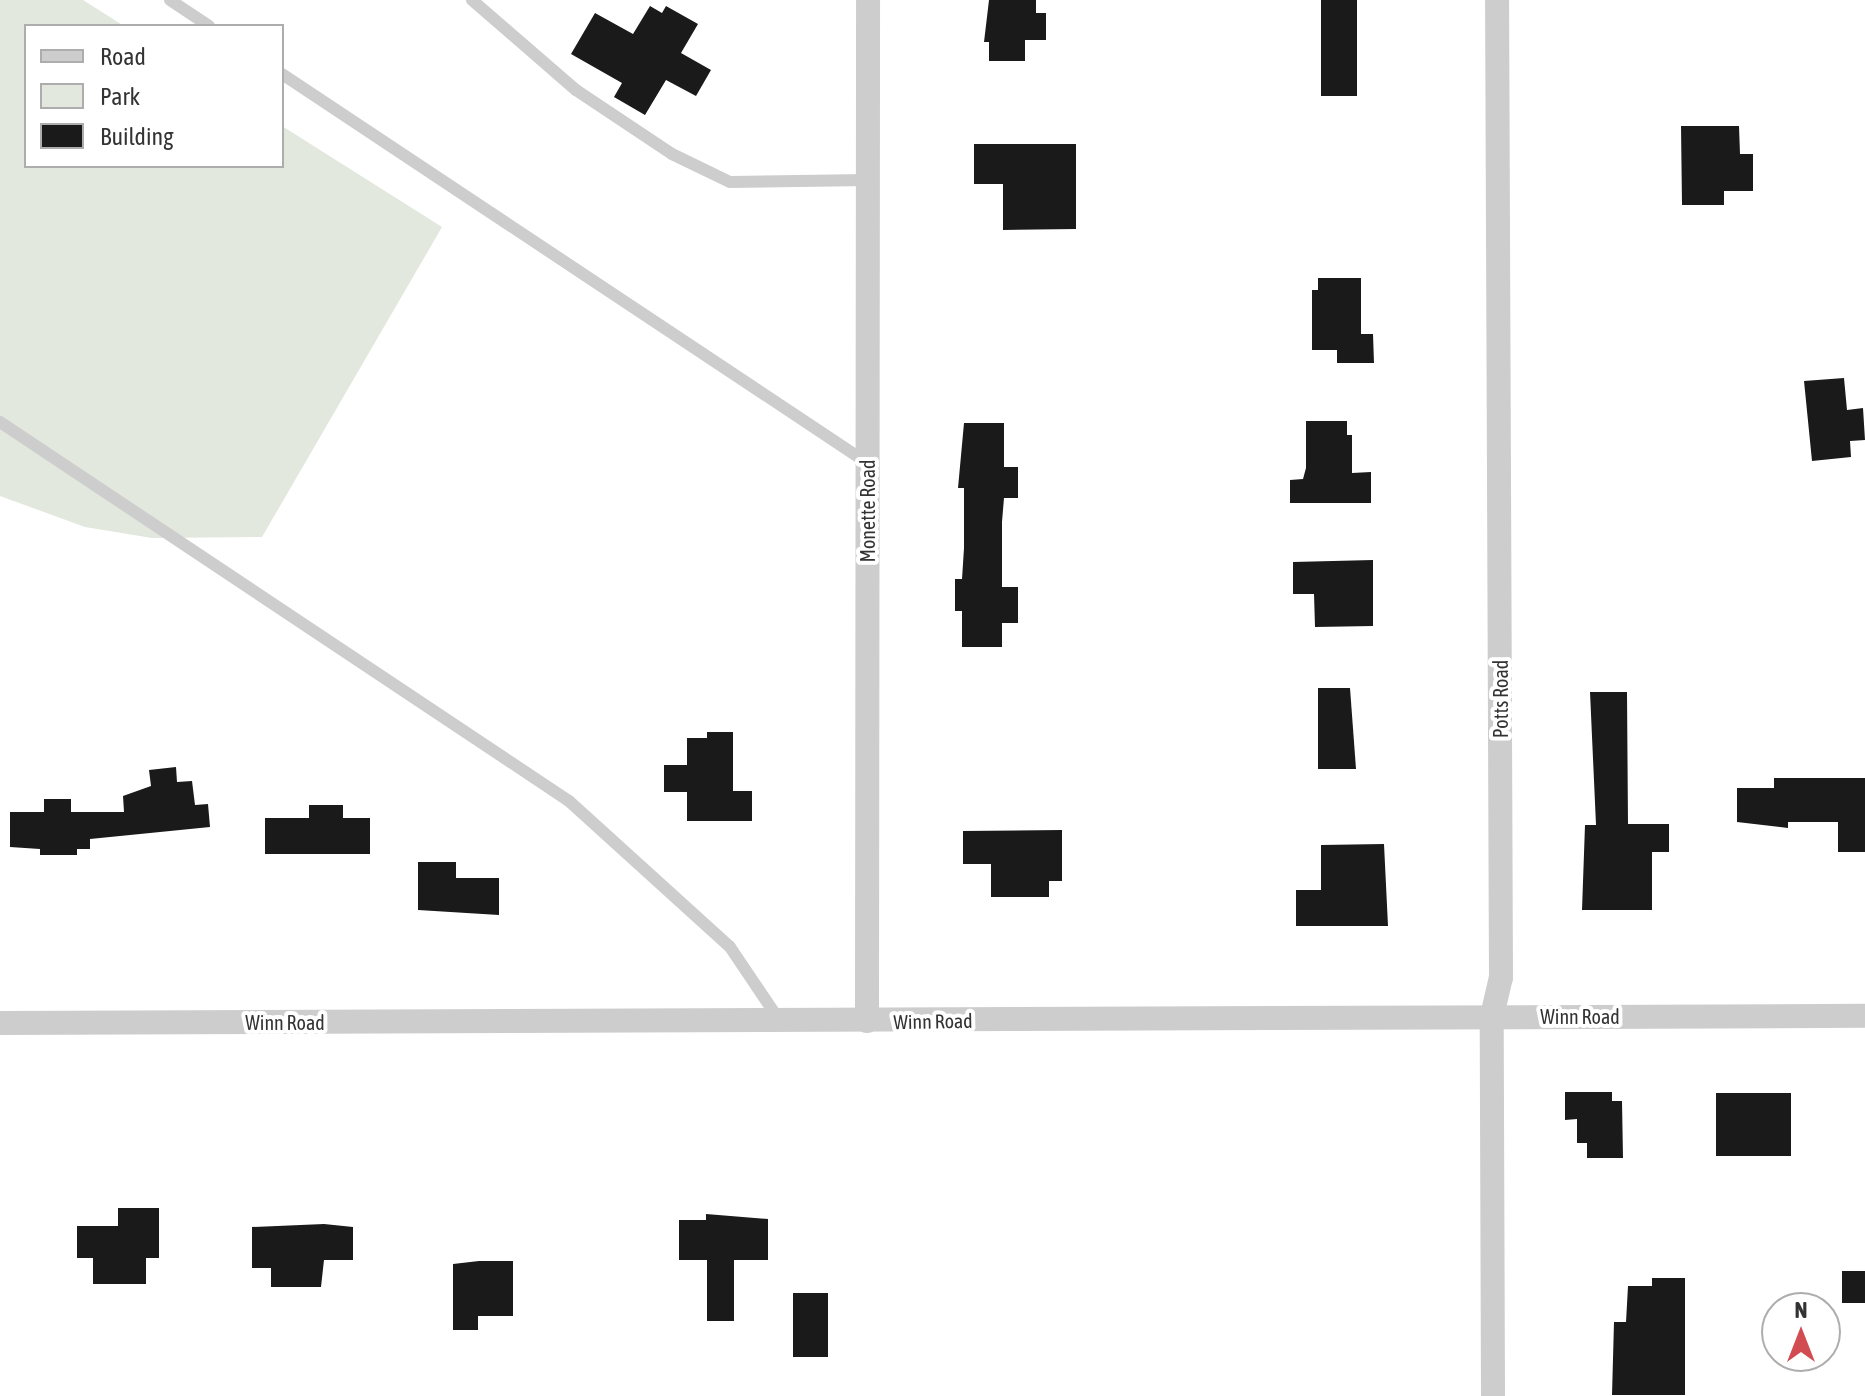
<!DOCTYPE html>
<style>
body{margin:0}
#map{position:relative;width:1865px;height:1396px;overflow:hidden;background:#fff;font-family:"Asap Condensed",sans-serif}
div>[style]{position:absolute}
.green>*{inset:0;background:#e2e8dd}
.building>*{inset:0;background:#1a1a1a;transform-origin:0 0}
.service>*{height:12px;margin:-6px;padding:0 6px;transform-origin:6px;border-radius:6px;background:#cdcdcd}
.minor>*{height:24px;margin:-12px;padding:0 12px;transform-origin:12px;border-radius:12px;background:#cdcdcd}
span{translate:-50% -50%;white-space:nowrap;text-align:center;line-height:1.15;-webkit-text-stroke:8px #fff;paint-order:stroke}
.street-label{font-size:20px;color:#333}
.legend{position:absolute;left:24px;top:24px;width:260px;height:144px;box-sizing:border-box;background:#fff;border:2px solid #adadad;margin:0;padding:10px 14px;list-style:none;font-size:24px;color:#333}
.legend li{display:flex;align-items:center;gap:16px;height:40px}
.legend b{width:40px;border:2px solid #adadad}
.north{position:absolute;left:1761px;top:1292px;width:80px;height:80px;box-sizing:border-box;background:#fff;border:2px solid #adadad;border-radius:50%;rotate:0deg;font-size:22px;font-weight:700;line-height:32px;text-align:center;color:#333}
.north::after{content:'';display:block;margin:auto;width:28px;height:36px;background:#d14d51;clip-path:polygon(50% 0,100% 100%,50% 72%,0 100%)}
</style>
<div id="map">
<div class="green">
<i style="clip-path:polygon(0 0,83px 0,124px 26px,26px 26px,26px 166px,282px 166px,282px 126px,442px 227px,262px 537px,152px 538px,85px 527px,0 496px)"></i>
</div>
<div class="building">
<i style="clip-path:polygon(989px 0,1036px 0,1036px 13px,1046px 13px,1046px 40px,1025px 40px,1025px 61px,989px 61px,989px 42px,984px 42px)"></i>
<i style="left:1321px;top:0;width:36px;height:96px"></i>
<i style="clip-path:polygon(650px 6px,662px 13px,666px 6px,698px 24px,681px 53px,711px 70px,696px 96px,666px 80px,645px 115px,614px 97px,622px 83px,571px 54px,595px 13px,633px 34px)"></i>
<i style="clip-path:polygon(1681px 126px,1739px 126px,1740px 154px,1753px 154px,1753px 191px,1724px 191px,1724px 205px,1682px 205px)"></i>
<i style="clip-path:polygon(974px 144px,1076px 144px,1076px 229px,1003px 230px,1003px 184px,974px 184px)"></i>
<i style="clip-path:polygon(1318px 278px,1361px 278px,1361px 334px,1373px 334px,1374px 363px,1337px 363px,1337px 350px,1312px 350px,1312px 290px,1318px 290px)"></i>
<i style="clip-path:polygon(1844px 378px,1847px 410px,1863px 408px,1865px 440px,1850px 441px,1851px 457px,1812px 461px,1804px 381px)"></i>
<i style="clip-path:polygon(1306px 421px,1347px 421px,1347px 435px,1352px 435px,1352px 473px,1371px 472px,1371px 503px,1290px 503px,1290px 480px,1303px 479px,1306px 468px)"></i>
<i style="clip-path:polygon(964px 423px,1004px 423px,1004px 467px,1018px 467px,1018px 498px,1004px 498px,1002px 522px,1002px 587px,1018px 587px,1018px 623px,1002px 623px,1002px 647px,962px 647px,962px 611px,955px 611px,955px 579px,962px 579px,964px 548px,964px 488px,958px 488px)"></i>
<i style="clip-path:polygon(1373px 560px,1373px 626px,1315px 627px,1314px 594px,1293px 594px,1293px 562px)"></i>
<i style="clip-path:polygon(1318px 688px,1350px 688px,1356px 769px,1318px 769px)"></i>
<i style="clip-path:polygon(1590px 692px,1627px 692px,1628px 824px,1669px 824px,1669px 852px,1652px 852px,1652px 910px,1582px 910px,1585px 825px,1596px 825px)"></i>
<i style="clip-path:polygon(707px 732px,733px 732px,733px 791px,752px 791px,752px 821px,687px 821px,687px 792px,664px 792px,664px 765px,687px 765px,687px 738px,707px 738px)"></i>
<i style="clip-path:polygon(176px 767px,177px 782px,192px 781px,195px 805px,208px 804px,210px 827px,90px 839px,90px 849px,77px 849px,77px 855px,40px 855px,40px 849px,10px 847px,10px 812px,44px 812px,44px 799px,71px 799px,71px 812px,124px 812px,123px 796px,151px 786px,149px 770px)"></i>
<i style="clip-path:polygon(1774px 778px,1865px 778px,1865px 852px,1838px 852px,1838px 822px,1788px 822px,1788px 828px,1737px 822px,1737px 788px,1774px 788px)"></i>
<i style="clip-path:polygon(309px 805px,343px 805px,343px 818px,370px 818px,370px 854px,265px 854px,265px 818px,309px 818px)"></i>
<i style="clip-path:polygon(1062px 830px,1062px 881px,1049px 881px,1049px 897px,991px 897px,991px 864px,963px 864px,963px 831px)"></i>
<i style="clip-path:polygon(1384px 844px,1388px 926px,1296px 926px,1296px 890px,1321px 890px,1321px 845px)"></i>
<i style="clip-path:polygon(418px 862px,456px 862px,456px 878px,499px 878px,499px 915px,418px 910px)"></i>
<i style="clip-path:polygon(1565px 1092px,1612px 1092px,1612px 1101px,1622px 1101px,1623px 1158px,1587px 1158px,1587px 1143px,1577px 1143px,1577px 1119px,1565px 1120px)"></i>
<i style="left:1716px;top:1093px;width:75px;height:63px"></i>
<i style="clip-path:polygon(118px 1208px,159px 1208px,159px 1258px,146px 1258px,146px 1284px,93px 1284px,93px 1258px,77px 1258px,77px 1226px,118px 1226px)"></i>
<i style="clip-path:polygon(706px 1214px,768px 1219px,768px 1260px,734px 1260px,734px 1321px,707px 1321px,707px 1260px,679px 1260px,679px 1220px,706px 1220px)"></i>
<i style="clip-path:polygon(324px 1224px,353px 1227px,353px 1260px,324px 1260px,321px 1287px,271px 1287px,271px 1268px,252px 1268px,252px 1227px)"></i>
<i style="clip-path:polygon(479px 1261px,513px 1261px,513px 1316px,478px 1316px,478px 1330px,453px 1330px,453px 1264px)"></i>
<i style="left:1842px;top:1271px;width:23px;height:32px"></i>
<i style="clip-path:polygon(1652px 1278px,1685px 1278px,1685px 1395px,1612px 1395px,1614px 1322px,1626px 1322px,1628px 1286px,1652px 1286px)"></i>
<i style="left:793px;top:1293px;width:35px;height:64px"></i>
</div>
<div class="service">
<i style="left:170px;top:0;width:47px;rotate:33.7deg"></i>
<i style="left:472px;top:0;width:138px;rotate:40.9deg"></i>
<i style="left:576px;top:90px;width:115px;rotate:33.7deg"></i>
<i style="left:672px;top:154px;width:64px;rotate:25.8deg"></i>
<i style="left:730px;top:182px;width:138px;rotate:-0.8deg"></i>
<i style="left:282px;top:74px;width:701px;rotate:33.6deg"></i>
<i style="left:0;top:422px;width:684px;rotate:33.67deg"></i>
<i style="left:569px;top:801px;width:217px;rotate:42.2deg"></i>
<i style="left:730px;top:947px;width:89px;rotate:56deg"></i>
</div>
<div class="minor">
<i style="left:867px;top:1021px;width:1021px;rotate:-89.94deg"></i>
<i style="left:0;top:1023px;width:1865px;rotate:-0.22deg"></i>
<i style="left:1493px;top:1396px;width:380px;rotate:-90.2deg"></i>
<i style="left:1492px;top:1016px;width:39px;rotate:-77deg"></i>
<i style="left:1501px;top:978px;width:978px;rotate:-90.23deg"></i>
</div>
<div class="street-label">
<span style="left:867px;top:511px;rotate:-90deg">Monette Road</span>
<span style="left:1500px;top:699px;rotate:-90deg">Potts Road</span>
<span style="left:1580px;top:1016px">Winn Road</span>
<span style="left:933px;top:1021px;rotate:-1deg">Winn Road</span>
<span style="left:285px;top:1022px">Winn Road</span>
</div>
<ul class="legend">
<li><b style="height:10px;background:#cdcdcd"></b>Road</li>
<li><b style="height:22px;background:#e2e8dd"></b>Park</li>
<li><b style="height:22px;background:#1a1a1a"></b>Building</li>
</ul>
<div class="north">N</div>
</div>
